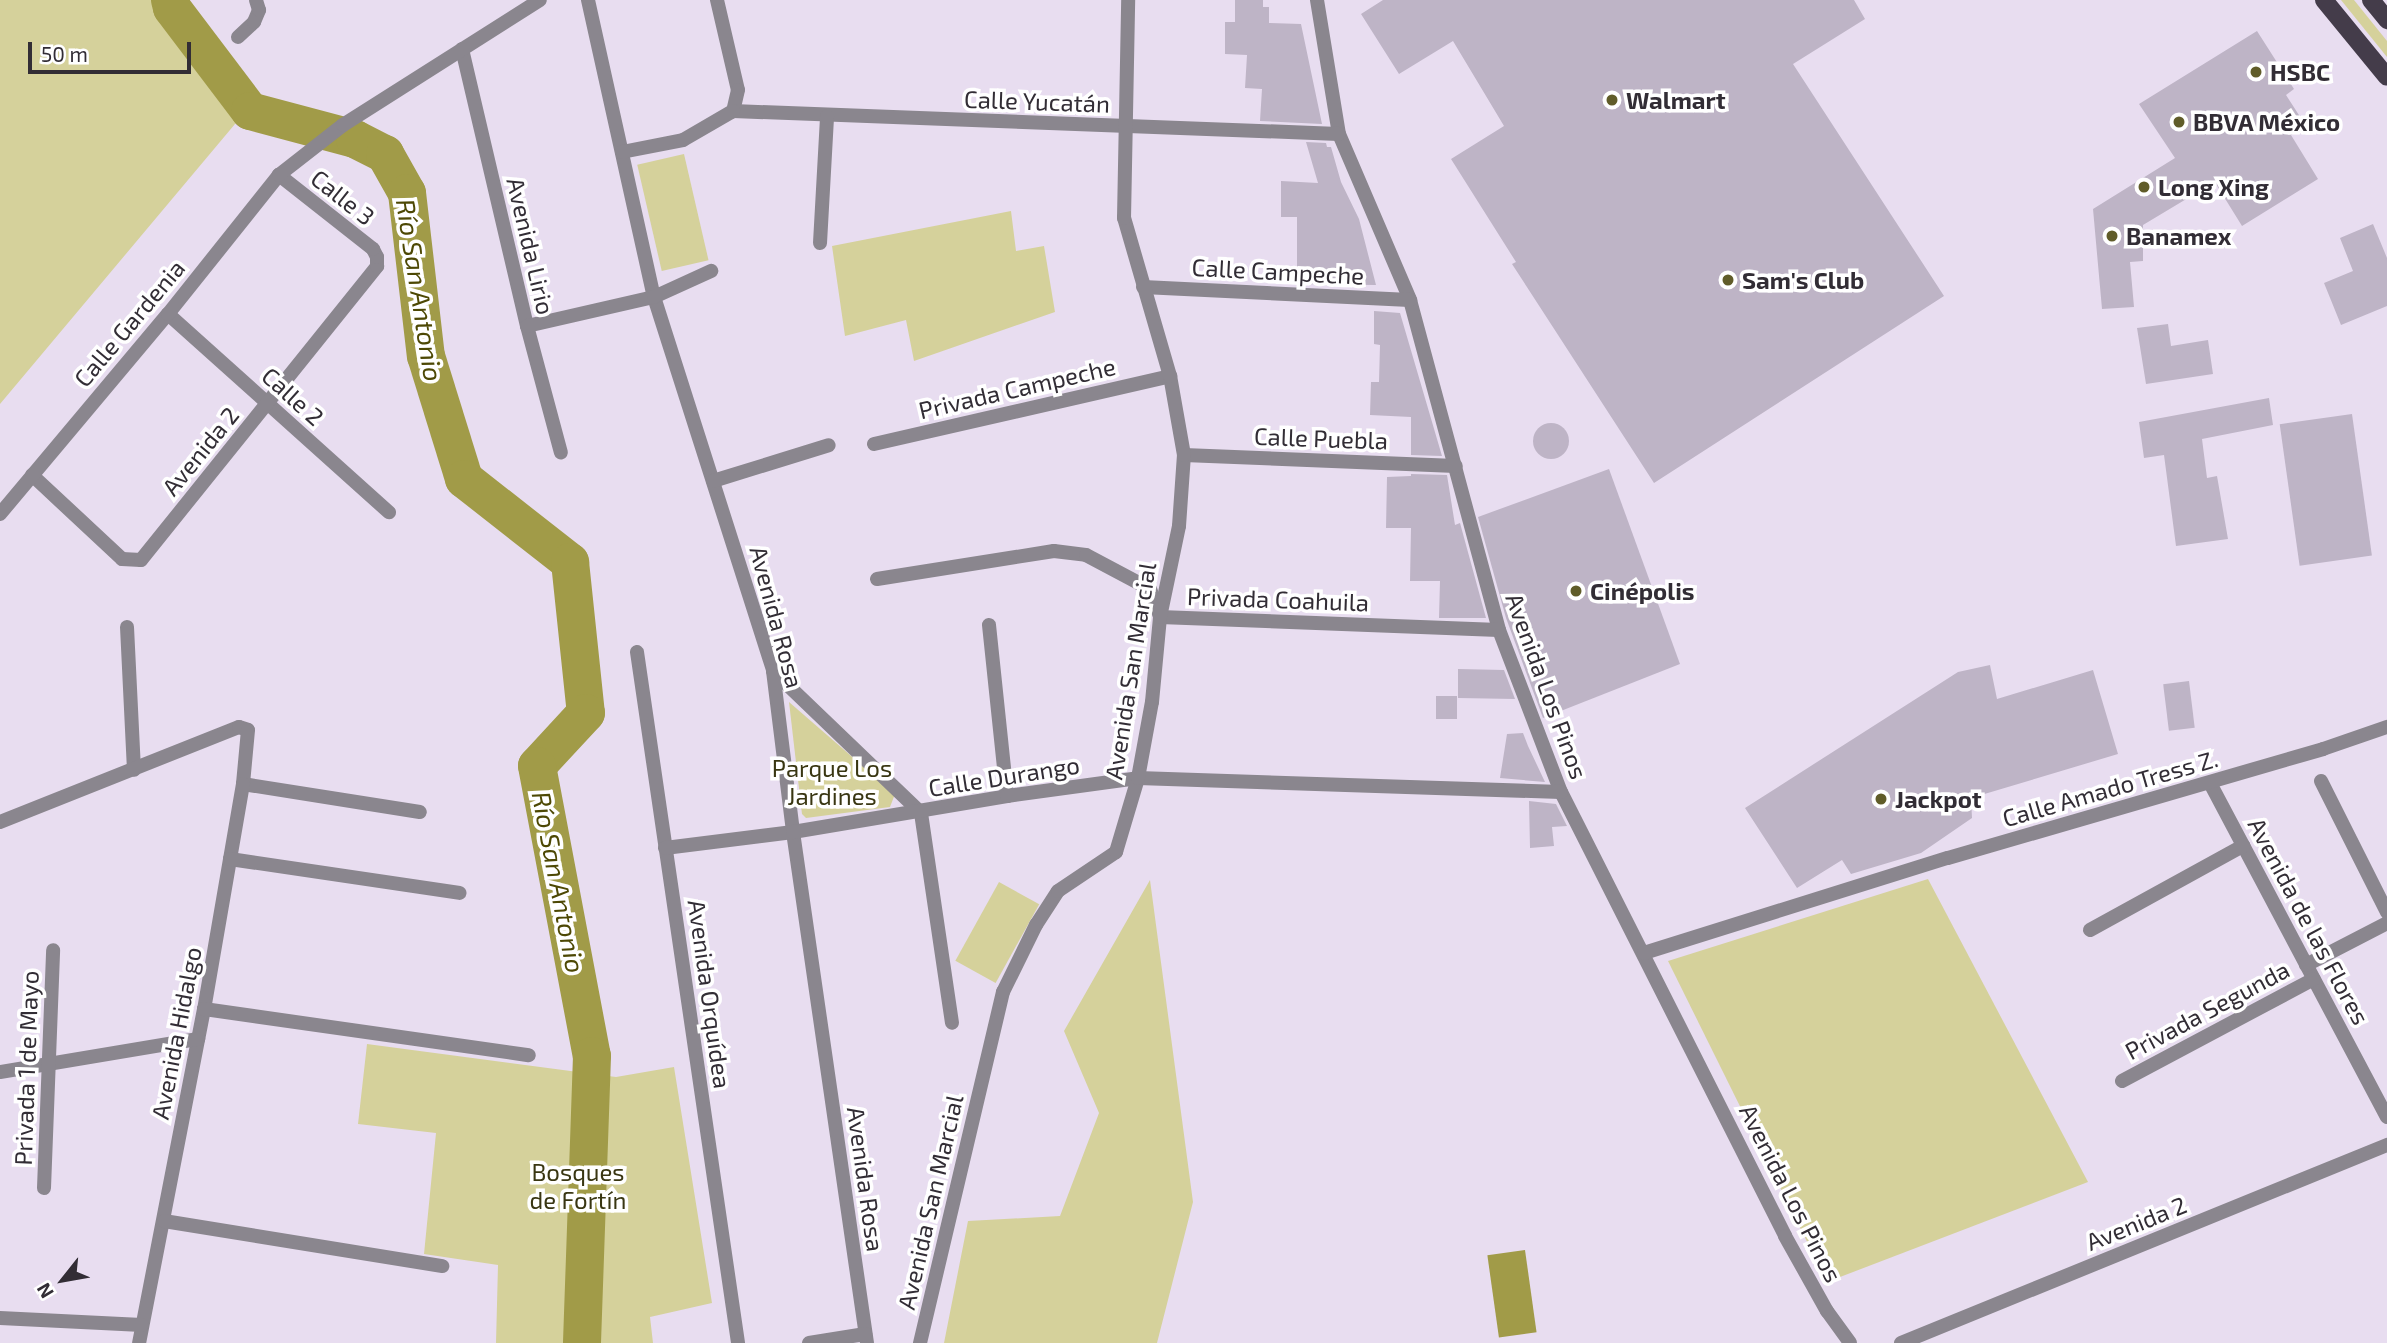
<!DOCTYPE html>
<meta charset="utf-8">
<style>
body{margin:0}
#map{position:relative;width:2387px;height:1343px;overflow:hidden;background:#e8ddf0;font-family:"Exo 2",sans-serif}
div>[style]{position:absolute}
.green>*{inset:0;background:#d5d19b;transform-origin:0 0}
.water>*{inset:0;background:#a19b48;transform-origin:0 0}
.river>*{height:38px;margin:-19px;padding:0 19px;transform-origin:19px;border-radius:19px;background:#a19b48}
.building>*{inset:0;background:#beb4c6;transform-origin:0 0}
.round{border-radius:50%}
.street>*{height:14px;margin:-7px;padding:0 7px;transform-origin:7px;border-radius:7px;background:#8a868e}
.primary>*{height:18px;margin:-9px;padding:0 9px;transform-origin:9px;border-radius:9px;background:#443c4a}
.dots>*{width:19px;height:19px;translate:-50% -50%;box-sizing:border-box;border:4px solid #fff;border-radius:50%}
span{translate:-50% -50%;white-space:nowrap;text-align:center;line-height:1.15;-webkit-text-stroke:7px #fff;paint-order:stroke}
.poi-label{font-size:24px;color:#322d35;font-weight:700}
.left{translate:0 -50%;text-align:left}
.street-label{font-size:24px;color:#322d35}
.park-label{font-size:24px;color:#393612}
.water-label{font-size:26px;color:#4d4804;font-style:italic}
.north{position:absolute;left:28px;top:1245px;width:70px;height:70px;-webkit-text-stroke:5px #fff;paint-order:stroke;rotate:239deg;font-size:19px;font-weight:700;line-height:28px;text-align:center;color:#322d35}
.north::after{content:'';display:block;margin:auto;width:24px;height:32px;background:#322d35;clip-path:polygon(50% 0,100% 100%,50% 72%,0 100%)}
.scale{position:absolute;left:28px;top:42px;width:163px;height:32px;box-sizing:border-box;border:4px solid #322d35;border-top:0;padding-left:9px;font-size:21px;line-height:24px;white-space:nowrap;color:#322d35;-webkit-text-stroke:5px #fff;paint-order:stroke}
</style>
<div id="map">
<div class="green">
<i style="clip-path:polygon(0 0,188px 0,257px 108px,235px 124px,0 404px)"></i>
<i style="clip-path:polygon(2341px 0,2354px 0,2387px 41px,2387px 57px)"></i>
<i style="left:684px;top:154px;width:109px;height:48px;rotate:77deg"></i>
<i style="clip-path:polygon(1011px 211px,1016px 251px,1044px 246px,1055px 312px,914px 361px,906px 320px,845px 336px,832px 246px)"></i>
<i style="clip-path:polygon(789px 702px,895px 794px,890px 807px,806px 818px,802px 814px)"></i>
<i style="clip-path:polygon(1928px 879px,2088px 1182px,1827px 1282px,1668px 961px)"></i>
<i style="clip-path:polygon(1150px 880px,1193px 1202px,1157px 1343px,944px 1343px,968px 1221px,1060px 1216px,1099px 1113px,1064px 1031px)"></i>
<i style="left:999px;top:882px;width:46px;height:90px;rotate:29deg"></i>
<i style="clip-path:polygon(367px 1044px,616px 1077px,674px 1067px,712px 1303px,650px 1317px,653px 1343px,496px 1343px,498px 1265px,424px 1254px,436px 1133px,358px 1124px)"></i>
</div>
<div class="water">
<i style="left:1525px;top:1250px;width:83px;height:38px;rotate:82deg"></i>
</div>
<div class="river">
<i style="left:170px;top:0;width:8px;rotate:76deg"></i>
<i style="left:172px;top:8px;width:129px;rotate:52.9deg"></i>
<i style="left:250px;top:111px;width:109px;rotate:14.9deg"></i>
<i style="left:355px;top:139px;width:34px;rotate:27deg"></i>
<i style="left:385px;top:154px;width:45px;rotate:60.6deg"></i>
<i style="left:407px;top:193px;width:164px;rotate:83.4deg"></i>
<i style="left:426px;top:356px;width:129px;rotate:72.8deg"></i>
<i style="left:464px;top:479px;width:135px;rotate:38.1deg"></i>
<i style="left:570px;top:562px;width:152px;rotate:84deg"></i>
<i style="left:586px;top:713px;width:72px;rotate:132.8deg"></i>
<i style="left:537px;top:766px;width:295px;rotate:79.3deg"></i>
<i style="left:592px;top:1056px;width:287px;rotate:92deg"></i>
</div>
<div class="building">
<i style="clip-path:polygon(1235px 0,1263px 0,1263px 7px,1269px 7px,1269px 23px,1301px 24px,1322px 124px,1260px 121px,1262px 89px,1245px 88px,1247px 55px,1225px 54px,1225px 22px,1235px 22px)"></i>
<i style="clip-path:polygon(1383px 0,1854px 0,1865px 19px,1793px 64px,1944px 296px,1654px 483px,1512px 264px,1516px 262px,1451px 159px,1504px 126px,1453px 41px,1399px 74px,1361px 14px)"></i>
<i style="clip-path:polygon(2257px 31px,2294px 89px,2286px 95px,2306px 126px,2291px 135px,2318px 179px,2242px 226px,2216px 184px,2195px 197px,2193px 195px,2143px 225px,2143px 261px,2130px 262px,2134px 307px,2102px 309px,2093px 209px,2175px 158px,2139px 104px)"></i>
<i style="clip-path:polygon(1306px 142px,1326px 143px,1327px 147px,1331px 147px,1341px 182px,1359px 219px,1376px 285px,1297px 284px,1297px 217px,1281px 217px,1281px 181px,1318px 183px)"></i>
<i style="clip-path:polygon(2373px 224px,2387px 258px,2387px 306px,2341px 325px,2324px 283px,2353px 271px,2340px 238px)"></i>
<i style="clip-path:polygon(1374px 311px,1400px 313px,1442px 456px,1411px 455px,1411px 417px,1370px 415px,1371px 382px,1379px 382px,1380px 345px,1374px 344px)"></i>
<i style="clip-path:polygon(2168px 324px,2171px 346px,2208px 340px,2213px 374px,2146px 384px,2137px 328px)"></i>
<i style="clip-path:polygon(2269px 398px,2273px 425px,2202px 439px,2207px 478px,2217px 476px,2228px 539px,2176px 546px,2164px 455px,2144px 458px,2139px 422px)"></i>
<i style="left:2352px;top:414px;width:143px;height:73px;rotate:82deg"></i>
<i class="round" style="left:1533px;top:423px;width:36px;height:36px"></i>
<i style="clip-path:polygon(1609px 469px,1680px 664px,1543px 718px,1506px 618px,1478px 517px)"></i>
<i style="clip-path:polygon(1411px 474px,1447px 475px,1455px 525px,1460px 523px,1486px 618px,1439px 618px,1440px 581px,1410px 581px,1411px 528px,1386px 528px,1387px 477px,1411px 476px)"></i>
<i style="clip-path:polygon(1990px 665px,1997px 699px,2093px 670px,2118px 754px,1971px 798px,1972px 818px,1921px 853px,1851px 874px,1842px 860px,1797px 888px,1745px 808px,1958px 672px)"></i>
<i style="clip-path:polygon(1458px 669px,1504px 670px,1515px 699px,1458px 698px)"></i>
<i style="left:2189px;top:681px;width:47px;height:26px;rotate:83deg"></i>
<i style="left:1436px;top:696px;width:21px;height:23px"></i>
<i style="clip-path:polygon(1523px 733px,1528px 746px,1545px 782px,1500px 778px,1507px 734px)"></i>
<i style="clip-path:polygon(1529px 801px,1556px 804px,1567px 826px,1552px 827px,1554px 846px,1530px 848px)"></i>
</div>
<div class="street">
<i style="left:588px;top:0;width:304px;rotate:77.5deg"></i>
<i style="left:654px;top:297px;width:392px;rotate:72.3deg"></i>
<i style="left:773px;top:671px;width:162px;rotate:82.9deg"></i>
<i style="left:793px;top:832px;width:516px;rotate:81.76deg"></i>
<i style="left:717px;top:0;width:92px;rotate:76.9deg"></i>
<i style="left:738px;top:90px;width:22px;rotate:103deg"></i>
<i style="left:1317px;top:0;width:136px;rotate:80.7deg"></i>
<i style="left:1339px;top:134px;width:181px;rotate:66.8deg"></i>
<i style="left:1410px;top:300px;width:342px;rotate:74.9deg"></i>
<i style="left:1499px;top:630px;width:173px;rotate:69.1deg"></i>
<i style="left:1561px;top:792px;width:497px;rotate:63.2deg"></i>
<i style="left:1785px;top:1236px;width:86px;rotate:60.8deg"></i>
<i style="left:1827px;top:1311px;width:39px;rotate:54deg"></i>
<i style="left:238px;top:37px;width:22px;rotate:-43deg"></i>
<i style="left:254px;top:22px;width:13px;rotate:-67deg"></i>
<i style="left:259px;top:10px;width:10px;rotate:-107deg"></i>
<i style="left:462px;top:49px;width:285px;rotate:76.8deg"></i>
<i style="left:527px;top:326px;width:131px;rotate:75deg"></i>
<i style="left:733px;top:111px;width:606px;rotate:2.17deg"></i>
<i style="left:622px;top:152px;width:62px;rotate:-11.1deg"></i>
<i style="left:683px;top:140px;width:58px;rotate:-30.1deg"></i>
<i style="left:820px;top:243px;width:127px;rotate:-86.8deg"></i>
<i style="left:1143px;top:287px;width:267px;rotate:2.8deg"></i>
<i style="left:168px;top:314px;width:297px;rotate:41.9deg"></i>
<i style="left:527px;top:326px;width:130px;rotate:-12.9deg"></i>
<i style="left:654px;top:297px;width:63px;rotate:-24.5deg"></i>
<i style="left:874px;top:444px;width:304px;rotate:-12.9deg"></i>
<i style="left:1184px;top:455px;width:272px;rotate:2.3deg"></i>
<i style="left:32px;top:475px;width:123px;rotate:43deg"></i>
<i style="left:122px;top:559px;width:19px;rotate:3deg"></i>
<i style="left:141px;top:560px;width:377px;rotate:-51.2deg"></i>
<i style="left:377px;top:266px;width:9px;rotate:-90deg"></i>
<i style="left:377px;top:257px;width:9px;rotate:-117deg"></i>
<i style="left:373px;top:249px;width:120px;rotate:-141.8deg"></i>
<i style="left:713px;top:481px;width:121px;rotate:-17.2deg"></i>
<i style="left:0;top:514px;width:261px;rotate:-50deg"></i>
<i style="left:168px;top:314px;width:178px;rotate:-51.4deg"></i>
<i style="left:279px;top:175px;width:81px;rotate:-38deg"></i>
<i style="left:343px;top:125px;width:233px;rotate:-32.4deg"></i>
<i style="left:877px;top:579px;width:179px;rotate:-9deg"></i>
<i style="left:1054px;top:551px;width:32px;rotate:7deg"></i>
<i style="left:1086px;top:555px;width:72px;rotate:28deg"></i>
<i style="left:1150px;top:589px;width:30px;rotate:70deg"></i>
<i style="left:1160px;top:617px;width:339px;rotate:2.2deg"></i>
<i style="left:989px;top:625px;width:172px;rotate:84deg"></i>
<i style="left:127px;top:627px;width:143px;rotate:87.2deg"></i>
<i style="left:637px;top:652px;width:698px;rotate:81.68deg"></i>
<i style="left:773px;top:671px;width:205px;rotate:43.8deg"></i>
<i style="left:921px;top:813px;width:212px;rotate:81.6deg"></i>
<i style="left:2321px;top:781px;width:147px;rotate:63.3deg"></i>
<i style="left:2210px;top:783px;width:378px;rotate:62.1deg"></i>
<i style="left:243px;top:784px;width:179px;rotate:9deg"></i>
<i style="left:0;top:822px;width:257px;rotate:-21.7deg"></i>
<i style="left:239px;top:727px;width:9px;rotate:18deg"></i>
<i style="left:248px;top:730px;width:54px;rotate:95.3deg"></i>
<i style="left:243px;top:784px;width:228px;rotate:99.8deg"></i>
<i style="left:204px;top:1009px;width:340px;rotate:101deg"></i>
<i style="left:665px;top:848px;width:129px;rotate:-7.1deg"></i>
<i style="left:793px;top:832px;width:217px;rotate:-9.5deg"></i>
<i style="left:1007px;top:796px;width:132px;rotate:-7.8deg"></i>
<i style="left:1138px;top:778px;width:423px;rotate:1.9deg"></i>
<i style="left:230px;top:859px;width:232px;rotate:8.4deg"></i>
<i style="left:2090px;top:930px;width:175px;rotate:-28.8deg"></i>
<i style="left:1644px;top:953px;width:318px;rotate:-17.4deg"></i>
<i style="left:1948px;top:858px;width:391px;rotate:-16.2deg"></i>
<i style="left:2323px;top:749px;width:68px;rotate:-19deg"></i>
<i style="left:2306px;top:965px;width:91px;rotate:-27.4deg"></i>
<i style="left:204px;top:1009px;width:328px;rotate:8.1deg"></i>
<i style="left:0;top:1072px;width:201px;rotate:-9.5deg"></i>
<i style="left:2122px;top:1081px;width:217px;rotate:-28deg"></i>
<i style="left:44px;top:1188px;width:238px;rotate:-87.8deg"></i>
<i style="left:164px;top:1221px;width:282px;rotate:9.2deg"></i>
<i style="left:0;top:1318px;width:142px;rotate:2.8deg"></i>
<i style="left:809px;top:1343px;width:57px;rotate:-9.1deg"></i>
<i style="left:920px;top:1343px;width:361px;rotate:-76.7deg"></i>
<i style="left:1003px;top:992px;width:75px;rotate:-63.8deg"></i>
<i style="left:1036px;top:925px;width:40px;rotate:-57.1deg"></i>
<i style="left:1058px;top:891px;width:70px;rotate:-33.9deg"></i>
<i style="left:1116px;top:852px;width:77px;rotate:-73.4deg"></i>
<i style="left:1138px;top:778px;width:77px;rotate:-79.6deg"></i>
<i style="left:1152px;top:702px;width:85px;rotate:-84.6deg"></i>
<i style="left:1160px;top:617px;width:93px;rotate:-78.2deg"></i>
<i style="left:1179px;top:526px;width:71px;rotate:-86deg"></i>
<i style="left:1184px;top:455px;width:80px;rotate:-100deg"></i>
<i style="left:1170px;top:376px;width:165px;rotate:-106.2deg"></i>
<i style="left:1124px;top:218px;width:218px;rotate:-88.9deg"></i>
<i style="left:1901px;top:1343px;width:525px;rotate:-22.17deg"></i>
</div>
<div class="primary">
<i style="left:2324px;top:0;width:99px;rotate:50.7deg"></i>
<i style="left:2371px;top:0;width:26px;rotate:51deg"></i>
</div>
<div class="dots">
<i style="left:2256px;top:72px;background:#605c29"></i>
<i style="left:1612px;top:100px;background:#605c29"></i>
<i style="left:2179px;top:122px;background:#605c29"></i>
<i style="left:2144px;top:187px;background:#605c29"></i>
<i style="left:2112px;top:236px;background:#605c29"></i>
<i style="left:1728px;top:280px;background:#605c29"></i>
<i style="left:1576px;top:591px;background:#605c29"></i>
<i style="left:1881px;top:799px;background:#605c29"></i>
</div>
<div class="poi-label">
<span class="left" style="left:2270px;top:72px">HSBC</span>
<span class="left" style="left:1626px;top:100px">Walmart</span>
<span class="left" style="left:2193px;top:122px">BBVA México</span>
<span class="left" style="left:2158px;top:187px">Long Xing</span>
<span class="left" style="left:2126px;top:236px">Banamex</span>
<span class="left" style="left:1742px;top:280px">Sam's Club</span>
<span class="left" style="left:1590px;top:591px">Cinépolis</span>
<span class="left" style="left:1895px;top:799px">Jackpot</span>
</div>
<div class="street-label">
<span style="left:1037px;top:101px;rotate:2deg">Calle Yucatán</span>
<span style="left:343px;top:197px;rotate:38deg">Calle 3</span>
<span style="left:531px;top:246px;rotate:77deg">Avenida Lirio</span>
<span style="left:1278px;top:271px;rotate:3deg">Calle Campeche</span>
<span style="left:129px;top:323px;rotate:-50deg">Calle Gardenia</span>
<span style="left:1017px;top:388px;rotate:-13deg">Privada Campeche</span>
<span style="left:293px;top:396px;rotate:42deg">Calle 2</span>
<span style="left:1321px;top:438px;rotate:2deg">Calle Puebla</span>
<span style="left:200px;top:451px;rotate:-51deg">Avenida 2</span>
<span style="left:1278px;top:599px;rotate:2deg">Privada Coahuila</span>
<span style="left:777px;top:617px;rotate:75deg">Avenida Rosa</span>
<span style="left:1130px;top:671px;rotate:-81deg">Avenida San Marcial</span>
<span style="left:1547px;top:686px;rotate:70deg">Avenida Los Pinos</span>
<span style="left:1004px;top:776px;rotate:-9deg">Calle Durango</span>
<span style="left:2110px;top:788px;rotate:-16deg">Calle Amado Tress Z.</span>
<span style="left:2309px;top:921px;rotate:62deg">Avenida de las Flores</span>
<span style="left:710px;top:994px;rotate:82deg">Avenida Orquídea</span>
<span style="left:2207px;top:1010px;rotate:-28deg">Privada Segunda</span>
<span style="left:176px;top:1033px;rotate:-79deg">Avenida Hidalgo</span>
<span style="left:26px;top:1068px;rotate:-88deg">Privada 1 de Mayo</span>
<span style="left:866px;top:1179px;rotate:82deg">Avenida Rosa</span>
<span style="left:1791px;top:1193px;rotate:63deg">Avenida Los Pinos</span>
<span style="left:930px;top:1202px;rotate:-77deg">Avenida San Marcial</span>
<span style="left:2136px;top:1223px;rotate:-22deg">Avenida 2</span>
</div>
<div class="park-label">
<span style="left:832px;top:782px">Parque Los<br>Jardines</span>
<span style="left:578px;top:1186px">Bosques<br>de Fortín</span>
</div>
<div class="water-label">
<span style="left:420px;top:290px;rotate:81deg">Río San Antonio</span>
<span style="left:559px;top:882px;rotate:79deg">Río San Antonio</span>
</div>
<div class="north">N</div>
<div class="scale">50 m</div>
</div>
